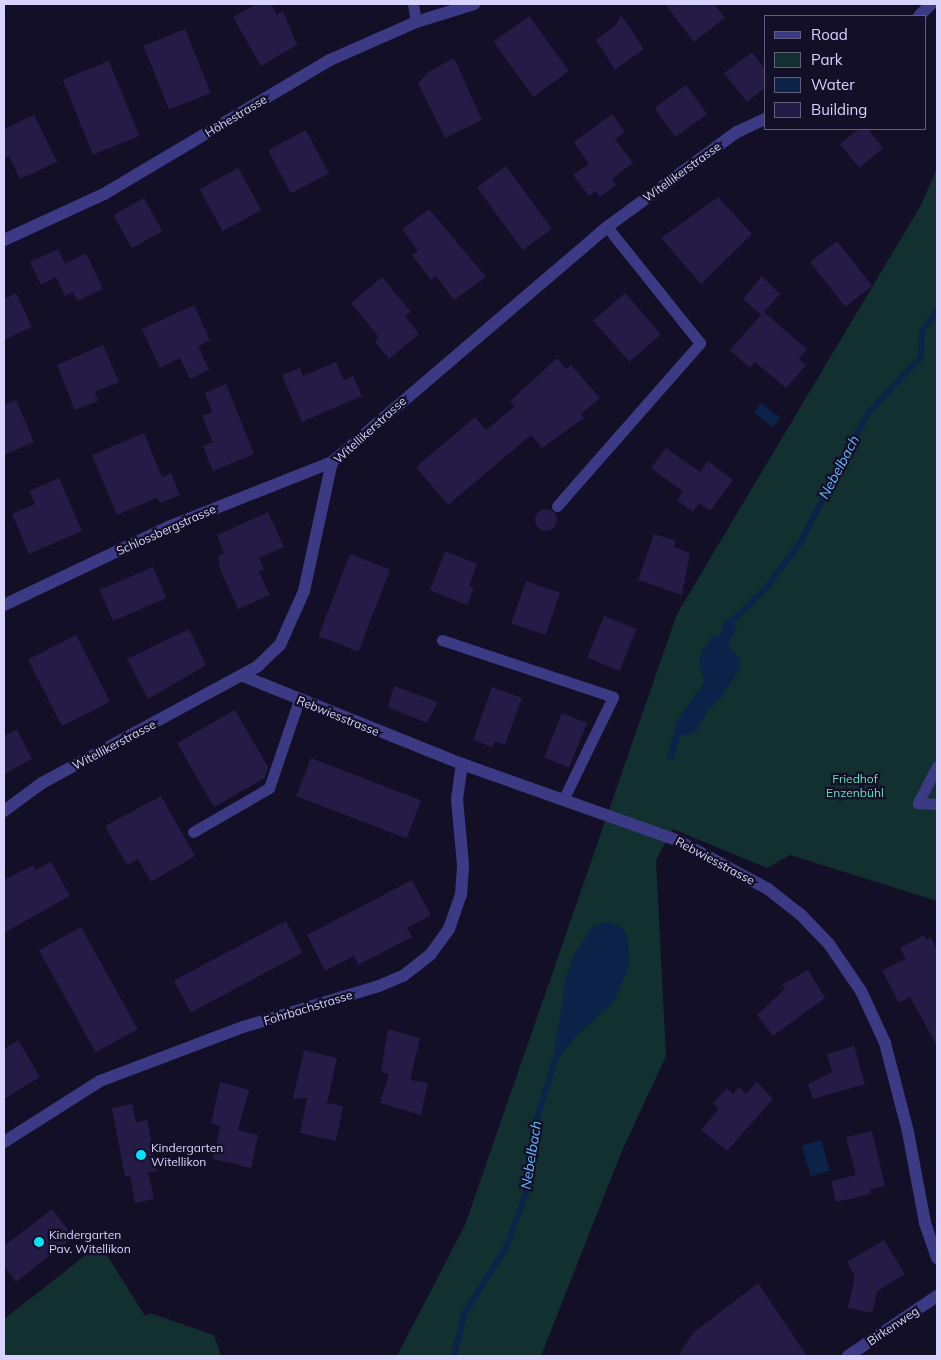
<!DOCTYPE html>
<meta charset="utf-8">
<style>
body{margin:0}
#map{position:relative;width:941px;height:1360px;overflow:hidden;background:#130f26;font-family:Mulish,sans-serif}
div>[style]{position:absolute}
.green>*{inset:0;background:#12302f}
.water>*{inset:0;background:#0c2248;transform-origin:0 0}
.stream>*{height:6px;margin:-3px;padding:0 3px;transform-origin:3px;border-radius:3px;background:#0c2248}
.building>*{inset:0;background:#241b47;transform-origin:0 0}
.round{border-radius:50%}
.lane>*{height:11px;margin:-5.5px;padding:0 5.5px;transform-origin:5.5px;border-radius:5.5px;background:#3d3a85}
.street>*{height:12px;margin:-6px;padding:0 6px;transform-origin:6px;border-radius:6px;background:#3d3a85}
.dots>*{width:14px;height:14px;translate:-50% -50%;box-sizing:border-box;border:2px solid #130f26;border-radius:50%}
span{translate:-50% -50%;white-space:nowrap;text-align:center;line-height:1.15;-webkit-text-stroke:4.5px #130f26;paint-order:stroke}
.street-label{font-size:12px;color:#d9d4ff}
.park-label{font-size:12px;color:#5fe0c0}
.poi-label{font-size:12px;color:#d9d4ff}
.left{translate:0 -50%;text-align:left}
.water-label{font-size:14px;color:#62b6ff;font-style:italic}
.frame{position:absolute;inset:0;border:5px solid #d9d4ff;pointer-events:none}
.legend{position:absolute;left:764px;top:15px;width:162px;height:115px;box-sizing:border-box;background:#130f26;border:1px solid #625e7d;margin:0;padding:6px 9px;list-style:none;font-size:15px;color:#d9d4ff}
.legend li{display:flex;align-items:center;gap:10px;height:25px}
.legend b{width:25px;border:1px solid #625e7d}
</style>
<div id="map">
<div class="green">
<i style="clip-path:polygon(937px 168px,937px 901px,790px 855px,767px 868px,673px 829px,656px 860px,666px 1056px,621px 1153px,541px 1356px,397px 1356px,465px 1225px,677px 614px,921px 205px)"></i>
<i style="clip-path:polygon(100px 1244px,145px 1316px,150px 1313px,214px 1335px,221px 1356px,4px 1356px,4px 1319px)"></i>
</div>
<div class="water">
<i style="left:761px;top:403px;width:24px;height:12px;rotate:38deg"></i>
<i style="clip-path:polygon(726px 618px,737px 628px,728px 645px,740px 660px,740px 669px,720px 699px,708px 710px,696px 732px,680px 736px,674px 759px,666px 760px,678px 719px,704px 682px,699px 660px,703px 650px,712px 636px,719px 636px)"></i>
<i style="clip-path:polygon(608px 921px,622px 927px,628px 938px,630px 964px,613px 1003px,574px 1038px,557px 1061px,553px 1059px,567px 974px,574px 955px,592px 927px)"></i>
<i style="left:821px;top:1140px;width:32px;height:20px;rotate:74deg"></i>
</div>
<div class="stream">
<i style="left:731px;top:622px;width:47px;rotate:-44.1deg"></i>
<i style="left:765px;top:589px;width:58px;rotate:-52.7deg"></i>
<i style="left:800px;top:543px;width:147px;rotate:-62.4deg"></i>
<i style="left:868px;top:413px;width:77px;rotate:-46.6deg"></i>
<i style="left:921px;top:357px;width:26px;rotate:-88deg"></i>
<i style="left:922px;top:331px;width:25px;rotate:-53deg"></i>
<i style="left:454px;top:1356px;width:43px;rotate:-76.6deg"></i>
<i style="left:464px;top:1314px;width:80px;rotate:-57.7deg"></i>
<i style="left:507px;top:1246px;width:56px;rotate:-70.3deg"></i>
<i style="left:526px;top:1193px;width:65px;rotate:-83deg"></i>
<i style="left:534px;top:1128px;width:71px;rotate:-72.8deg"></i>
</div>
<div class="building">
<i style="clip-path:polygon(257px 4px,271px 4px,277px 15px,283px 11px,297px 45px,261px 66px,233px 17px)"></i>
<i style="clip-path:polygon(665px 4px,714px 4px,725px 18px,694px 42px)"></i>
<i style="clip-path:polygon(621px 15px,644px 49px,615px 70px,596px 40px,615px 26px)"></i>
<i style="left:529px;top:16px;width:68px;height:44px;rotate:54deg"></i>
<i style="left:185px;top:29px;width:69px;height:45px;rotate:68deg"></i>
<i style="clip-path:polygon(752px 52px,765px 69px,765px 88px,747px 102px,724px 73px)"></i>
<i style="clip-path:polygon(454px 58px,482px 120px,445px 138px,418px 83px,430px 71px)"></i>
<i style="left:109px;top:61px;width:81px;height:50px;rotate:68deg"></i>
<i style="left:686px;top:85px;width:36px;height:39px;rotate:54deg"></i>
<i style="clip-path:polygon(612px 114px,625px 132px,615px 139px,633px 163px,612px 179px,616px 185px,600px 197px,596px 191px,589px 196px,573px 175px,589px 164px,574px 142px)"></i>
<i style="clip-path:polygon(34px 115px,57px 162px,20px 179px,9px 156px,4px 159px,4px 129px)"></i>
<i style="clip-path:polygon(859px 129px,868px 129px,883px 148px,859px 168px,840px 144px)"></i>
<i style="left:306px;top:130px;width:49px;height:43px;rotate:62deg"></i>
<i style="left:506px;top:166px;width:78px;height:36px;rotate:54deg"></i>
<i style="left:238px;top:168px;width:48px;height:44px;rotate:61deg"></i>
<i style="clip-path:polygon(718px 197px,752px 234px,701px 284px,661px 238px)"></i>
<i style="left:144px;top:198px;width:38px;height:35px;rotate:61deg"></i>
<i style="clip-path:polygon(429px 209px,486px 277px,454px 300px,436px 276px,431px 280px,412px 255px,418px 251px,402px 229px)"></i>
<i style="left:837px;top:241px;width:57px;height:34px;rotate:52deg"></i>
<i style="clip-path:polygon(58px 249px,65px 264px,86px 253px,103px 289px,77px 301px,73px 292px,65px 296px,56px 277px,41px 285px,30px 262px)"></i>
<i style="clip-path:polygon(762px 276px,780px 294px,764px 312px,807px 349px,799px 359px,806px 365px,786px 388px,755px 362px,750px 368px,730px 350px,761px 315px,743px 299px)"></i>
<i style="clip-path:polygon(382px 277px,411px 312px,405px 316px,419px 334px,389px 359px,375px 342px,378px 336px,351px 303px)"></i>
<i style="clip-path:polygon(16px 293px,32px 327px,4px 340px,4px 299px)"></i>
<i style="left:625px;top:293px;width:55px;height:42px;rotate:49deg"></i>
<i style="clip-path:polygon(194px 305px,210px 340px,198px 346px,209px 370px,190px 379px,180px 358px,160px 368px,142px 329px)"></i>
<i style="clip-path:polygon(103px 345px,119px 382px,95px 392px,98px 401px,75px 410px,57px 365px)"></i>
<i style="clip-path:polygon(557px 358px,566px 369px,571px 365px,600px 398px,581px 414px,584px 418px,542px 448px,531px 435px,448px 505px,416px 467px,475px 417px,486px 430px,515px 406px,510px 401px)"></i>
<i style="clip-path:polygon(336px 362px,344px 380px,353px 376px,362px 396px,302px 422px,282px 375px,300px 368px,303px 376px)"></i>
<i style="clip-path:polygon(226px 384px,254px 454px,213px 471px,203px 446px,213px 442px,202px 416px,212px 412px,205px 393px)"></i>
<i style="clip-path:polygon(16px 400px,34px 442px,4px 455px,4px 405px)"></i>
<i style="clip-path:polygon(144px 433px,162px 477px,171px 473px,180px 495px,160px 503px,157px 498px,117px 515px,92px 455px)"></i>
<i style="clip-path:polygon(666px 448px,700px 472px,708px 461px,733px 480px,710px 511px,699px 503px,693px 512px,677px 500px,683px 492px,651px 468px)"></i>
<i style="clip-path:polygon(59px 478px,82px 531px,29px 554px,12px 514px,35px 504px,29px 491px)"></i>
<i class="round" style="left:535px;top:509px;width:22px;height:22px"></i>
<i style="clip-path:polygon(268px 512px,284px 547px,259px 558px,264px 569px,259px 572px,270px 595px,238px 609px,220px 569px,218px 556px,224px 553px,217px 535px)"></i>
<i style="clip-path:polygon(654px 534px,676px 541px,674px 547px,690px 553px,682px 595px,638px 580px)"></i>
<i style="clip-path:polygon(445px 551px,477px 564px,469px 586px,474px 588px,467px 605px,430px 590px)"></i>
<i style="left:350px;top:554px;width:43px;height:88px;rotate:21deg"></i>
<i style="left:153px;top:567px;width:34px;height:58px;rotate:67deg"></i>
<i style="left:526px;top:581px;width:36px;height:45px;rotate:19deg"></i>
<i style="left:604px;top:616px;width:35px;height:45px;rotate:22deg"></i>
<i style="clip-path:polygon(189px 629px,206px 665px,148px 699px,127px 659px)"></i>
<i style="left:76px;top:635px;width:75px;height:54px;rotate:63deg"></i>
<i style="clip-path:polygon(394px 686px,438px 702px,427px 723px,388px 707px)"></i>
<i style="clip-path:polygon(492px 687px,522px 698px,505px 745px,495px 741px,492px 747px,473px 740px)"></i>
<i style="clip-path:polygon(235px 710px,268px 767px,265px 778px,214px 807px,177px 743px)"></i>
<i style="left:562px;top:713px;width:27px;height:48px;rotate:22deg"></i>
<i style="clip-path:polygon(17px 730px,32px 759px,4px 774px,4px 736px)"></i>
<i style="left:311px;top:758px;width:118px;height:41px;rotate:21deg"></i>
<i style="clip-path:polygon(161px 796px,195px 856px,151px 882px,138px 859px,127px 865px,105px 826px)"></i>
<i style="clip-path:polygon(51px 862px,70px 896px,4px 933px,4px 880px,33px 865px,36px 870px)"></i>
<i style="clip-path:polygon(412px 880px,431px 915px,407px 928px,412px 937px,358px 965px,354px 956px,325px 971px,307px 935px)"></i>
<i style="left:286px;top:921px;width:36px;height:127px;rotate:62deg"></i>
<i style="left:81px;top:927px;width:117px;height:48px;rotate:61deg"></i>
<i style="clip-path:polygon(924px 935px,926px 940px,931px 937px,937px 950px,937px 1046px,910px 997px,899px 1003px,882px 970px,906px 959px,900px 948px)"></i>
<i style="clip-path:polygon(808px 970px,825px 998px,773px 1036px,757px 1015px,785px 989px,782px 985px)"></i>
<i style="clip-path:polygon(388px 1029px,420px 1038px,410px 1080px,428px 1083px,421px 1115px,380px 1103px,389px 1074px,381px 1072px)"></i>
<i style="clip-path:polygon(18px 1040px,40px 1077px,4px 1099px,4px 1049px)"></i>
<i style="clip-path:polygon(854px 1046px,865px 1084px,813px 1099px,808px 1084px,832px 1072px,827px 1054px)"></i>
<i style="clip-path:polygon(304px 1050px,337px 1058px,327px 1103px,343px 1106px,336px 1141px,300px 1133px,307px 1098px,293px 1099px)"></i>
<i style="clip-path:polygon(220px 1082px,249px 1090px,238px 1130px,258px 1135px,251px 1168px,213px 1159px,220px 1126px,211px 1124px)"></i>
<i style="clip-path:polygon(757px 1082px,773px 1099px,727px 1151px,701px 1130px,719px 1109px,713px 1103px,727px 1088px,733px 1094px,739px 1087px,746px 1094px)"></i>
<i style="clip-path:polygon(132px 1104px,136px 1122px,147px 1120px,157px 1171px,148px 1172px,154px 1199px,135px 1203px,130px 1176px,125px 1177px,112px 1108px)"></i>
<i style="clip-path:polygon(872px 1131px,885px 1186px,870px 1189px,871px 1194px,836px 1202px,831px 1181px,856px 1175px,846px 1137px)"></i>
<i style="clip-path:polygon(52px 1209px,74px 1237px,16px 1282px,4px 1266px,4px 1246px)"></i>
<i style="clip-path:polygon(884px 1240px,905px 1274px,877px 1291px,872px 1313px,848px 1308px,855px 1276px,847px 1262px)"></i>
<i style="clip-path:polygon(758px 1283px,807px 1356px,678px 1356px,693px 1333px)"></i>
</div>
<div class="lane">
<i style="left:413px;top:4px;width:18px;rotate:81deg"></i>
<i style="left:557px;top:506px;width:217px;rotate:-48.7deg"></i>
<i style="left:700px;top:343px;width:149px;rotate:-128.7deg"></i>
<i style="left:442px;top:640px;width:180px;rotate:18.4deg"></i>
<i style="left:613px;top:697px;width:114px;rotate:115.9deg"></i>
<i style="left:937px;top:766px;width:42px;rotate:117.2deg"></i>
<i style="left:918px;top:803px;width:19px;rotate:3deg"></i>
<i style="left:193px;top:832px;width:88px;rotate:-30.1deg"></i>
<i style="left:269px;top:788px;width:93px;rotate:-71.2deg"></i>
</div>
<div class="street">
<i style="left:919px;top:16px;width:17px;rotate:-45deg"></i>
<i style="left:4px;top:240px;width:110px;rotate:-24.7deg"></i>
<i style="left:104px;top:194px;width:263px;rotate:-30.7deg"></i>
<i style="left:330px;top:60px;width:94px;rotate:-23.8deg"></i>
<i style="left:416px;top:22px;width:61px;rotate:-17.2deg"></i>
<i style="left:4px;top:605px;width:182px;rotate:-25.4deg"></i>
<i style="left:168px;top:527px;width:176px;rotate:-21.6deg"></i>
<i style="left:243px;top:676px;width:236px;rotate:21.9deg"></i>
<i style="left:462px;top:764px;width:228px;rotate:19.5deg"></i>
<i style="left:677px;top:840px;width:103px;rotate:28.3deg"></i>
<i style="left:768px;top:889px;width:42px;rotate:38.2deg"></i>
<i style="left:801px;top:915px;width:40px;rotate:46deg"></i>
<i style="left:829px;top:944px;width:57px;rotate:55.8deg"></i>
<i style="left:861px;top:991px;width:57px;rotate:65.2deg"></i>
<i style="left:885px;top:1043px;width:92px;rotate:75.5deg"></i>
<i style="left:908px;top:1132px;width:93px;rotate:79.4deg"></i>
<i style="left:925px;top:1223px;width:37px;rotate:71deg"></i>
<i style="left:4px;top:811px;width:47px;rotate:-36.4deg"></i>
<i style="left:42px;top:783px;width:246px;rotate:-28.4deg"></i>
<i style="left:258px;top:666px;width:30px;rotate:-44deg"></i>
<i style="left:280px;top:645px;width:59px;rotate:-66deg"></i>
<i style="left:304px;top:591px;width:132px;rotate:-77.8deg"></i>
<i style="left:332px;top:462px;width:362px;rotate:-40.5deg"></i>
<i style="left:607px;top:227px;width:161px;rotate:-36.2deg"></i>
<i style="left:737px;top:132px;width:31px;rotate:-25deg"></i>
<i style="left:4px;top:1142px;width:114px;rotate:-32.4deg"></i>
<i style="left:100px;top:1081px;width:153px;rotate:-20.7deg"></i>
<i style="left:243px;top:1027px;width:142px;rotate:-16.8deg"></i>
<i style="left:379px;top:986px;width:26px;rotate:-23deg"></i>
<i style="left:403px;top:976px;width:34px;rotate:-38deg"></i>
<i style="left:430px;top:955px;width:32px;rotate:-54deg"></i>
<i style="left:449px;top:929px;width:36px;rotate:-71deg"></i>
<i style="left:461px;top:895px;width:30px;rotate:-86deg"></i>
<i style="left:463px;top:865px;width:66px;rotate:-95.2deg"></i>
<i style="left:457px;top:799px;width:35px;rotate:-82deg"></i>
<i style="left:848px;top:1356px;width:107px;rotate:-34deg"></i>
</div>
<div class="dots">
<i style="left:141px;top:1155px;background:#00e5ff"></i>
<i style="left:39px;top:1242px;background:#00e5ff"></i>
</div>
<div class="street-label">
<span style="left:236px;top:116px;rotate:-31deg">Höhestrasse</span>
<span style="left:682px;top:172px;rotate:-36deg">Witellikerstrasse</span>
<span style="left:370px;top:430px;rotate:-42deg">Witellikerstrasse</span>
<span style="left:166px;top:530px;rotate:-24deg">Schlossbergstrasse</span>
<span style="left:338px;top:716px;rotate:22deg">Rebwiesstrasse</span>
<span style="left:114px;top:745px;rotate:-28deg">Witellikerstrasse</span>
<span style="left:715px;top:861px;rotate:28deg">Rebwiesstrasse</span>
<span style="left:308px;top:1008px;rotate:-17deg">Fohrbachstrasse</span>
<span style="left:893px;top:1326px;rotate:-34deg">Birkenweg</span>
</div>
<div class="park-label">
<span style="left:855px;top:786px">Friedhof<br>Enzenbühl</span>
</div>
<div class="poi-label">
<span class="left" style="left:151px;top:1155px">Kindergarten<br>Witellikon</span>
<span class="left" style="left:49px;top:1242px">Kindergarten<br>Pav. Witellikon</span>
</div>
<div class="water-label">
<span style="left:839px;top:467px;rotate:-62deg">Nebelbach</span>
<span style="left:531px;top:1155px;rotate:-81deg">Nebelbach</span>
</div>
<div class="frame"></div>
<ul class="legend">
<li><b style="height:6px;background:#3d3a85"></b>Road</li>
<li><b style="height:14px;background:#12302f"></b>Park</li>
<li><b style="height:14px;background:#0c2248"></b>Water</li>
<li><b style="height:14px;background:#241b47"></b>Building</li>
</ul>
</div>
